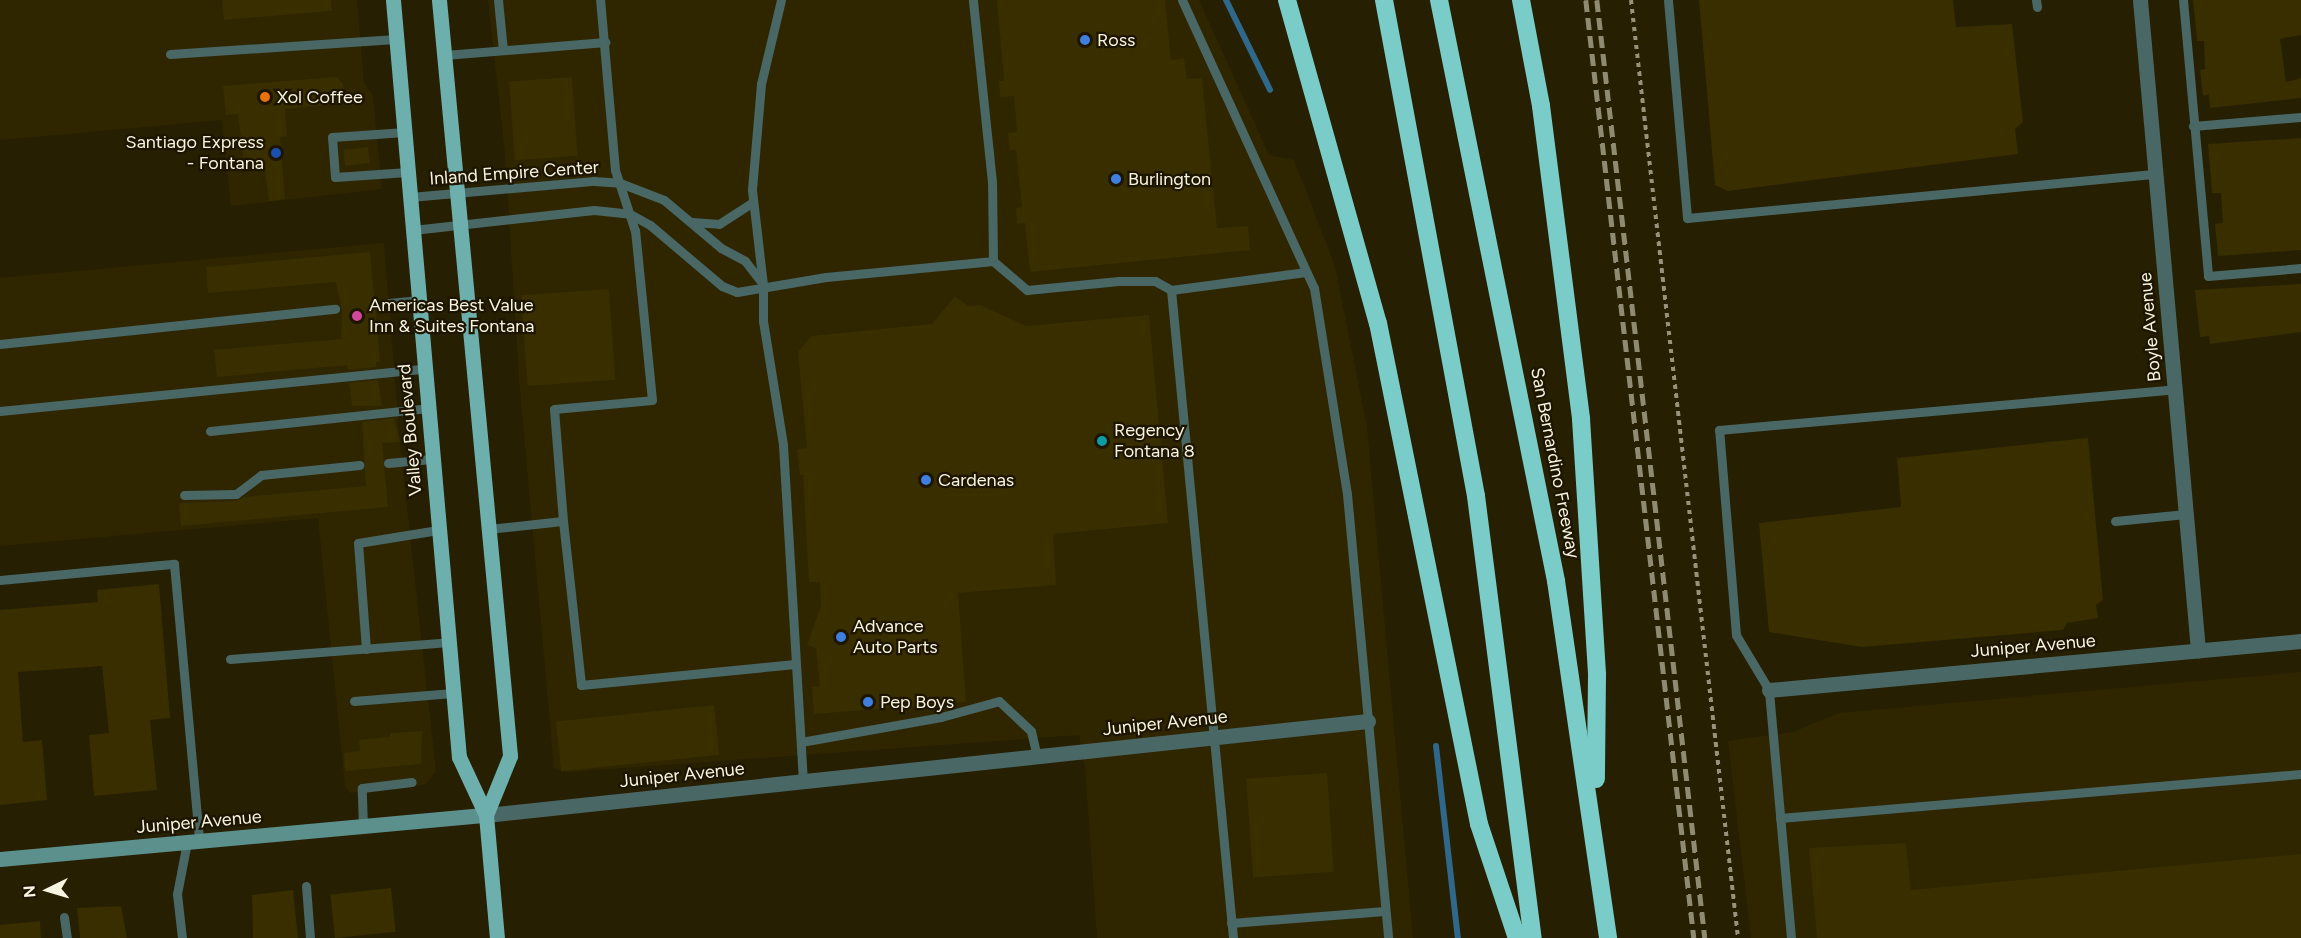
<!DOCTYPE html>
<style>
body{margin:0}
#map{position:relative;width:2301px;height:938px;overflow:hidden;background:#261f01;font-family:Figtree,sans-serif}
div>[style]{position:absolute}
.built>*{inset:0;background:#2f2600}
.stream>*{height:6px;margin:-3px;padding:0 3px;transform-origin:3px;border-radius:3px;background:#2f688b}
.building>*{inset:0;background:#382e00;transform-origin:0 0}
.path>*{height:4px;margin-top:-2px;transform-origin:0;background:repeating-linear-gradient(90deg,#97927b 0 4.5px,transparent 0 9px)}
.lane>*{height:9px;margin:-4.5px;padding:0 4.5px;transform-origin:4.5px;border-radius:4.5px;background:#486765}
.street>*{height:15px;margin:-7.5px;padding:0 7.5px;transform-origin:7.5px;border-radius:7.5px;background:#486765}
.secondary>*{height:15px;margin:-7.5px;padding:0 7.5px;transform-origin:7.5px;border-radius:7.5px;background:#5c908d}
.primary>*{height:15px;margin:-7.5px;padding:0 7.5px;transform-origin:7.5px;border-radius:7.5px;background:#6cafac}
.highway>*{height:18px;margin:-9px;padding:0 9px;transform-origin:9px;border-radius:9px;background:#79ccc8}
.rail>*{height:4.5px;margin-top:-2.25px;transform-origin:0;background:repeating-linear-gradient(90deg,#8f8a72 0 12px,transparent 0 18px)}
.dots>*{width:16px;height:16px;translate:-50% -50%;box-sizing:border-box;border:3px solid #1d1500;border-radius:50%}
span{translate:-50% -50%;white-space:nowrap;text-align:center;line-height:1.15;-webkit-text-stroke:4.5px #1d1500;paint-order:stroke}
.poi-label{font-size:18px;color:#f8f4e2}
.left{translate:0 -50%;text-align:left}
.right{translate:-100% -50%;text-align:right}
.street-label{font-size:18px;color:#f8f4e2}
.north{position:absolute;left:18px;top:860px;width:60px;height:60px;-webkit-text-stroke:4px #1d1500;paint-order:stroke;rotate:265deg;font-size:16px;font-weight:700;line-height:24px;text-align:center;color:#f8f4e2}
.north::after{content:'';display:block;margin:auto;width:21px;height:27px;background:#f8f4e2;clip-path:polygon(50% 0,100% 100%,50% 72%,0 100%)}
</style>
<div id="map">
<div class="built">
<i style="clip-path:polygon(0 0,357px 0,364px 82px,373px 96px,382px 189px,231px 206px,222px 120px,0 140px)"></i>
<i style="clip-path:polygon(488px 0,1199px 0,1269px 155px,1294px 160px,1335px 266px,1367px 427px,1413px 938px,1097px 938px,1085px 767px,1079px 735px,567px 772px,554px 768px,519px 379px,505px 153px)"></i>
<i style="clip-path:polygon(384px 243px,400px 444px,436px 771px,425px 785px,350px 793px,345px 786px,318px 518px,0 546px,0 278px)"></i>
<i style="clip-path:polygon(2301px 672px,2301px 938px,1751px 938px,1728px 741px,1793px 732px,1839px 713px)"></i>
</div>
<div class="stream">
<i style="left:1226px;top:0;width:100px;rotate:63.9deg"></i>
<i style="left:1436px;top:746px;width:193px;rotate:83.5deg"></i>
</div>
<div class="building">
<i style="clip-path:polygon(222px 0,331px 0,332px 11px,224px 20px)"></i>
<i style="clip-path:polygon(997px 0,1165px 0,1171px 60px,1184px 58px,1187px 79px,1202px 78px,1217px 228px,1248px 226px,1250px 250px,1030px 272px,1025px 223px,1017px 224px,1016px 208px,1022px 207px,1016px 150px,1010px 150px,1008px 133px,1017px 132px,1014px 96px,1000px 97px,999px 81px,1004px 81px)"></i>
<i style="clip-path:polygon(1699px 0,1953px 0,1956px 27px,2012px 24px,2023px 122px,2015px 129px,2018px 154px,1728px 191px,1715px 185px)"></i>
<i style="clip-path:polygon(2193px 0,2301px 0,2301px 35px,2280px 39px,2286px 82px,2301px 78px,2301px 98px,2210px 108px,2209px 94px,2203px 96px,2200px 70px,2205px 69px,2204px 41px,2197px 41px)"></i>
<i style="clip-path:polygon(336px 77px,343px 83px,345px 103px,285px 109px,287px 136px,280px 137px,285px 199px,269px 201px,264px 162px,244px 164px,238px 114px,226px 115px,223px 86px)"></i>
<i style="left:572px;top:77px;width:79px;height:63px;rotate:86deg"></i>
<i style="clip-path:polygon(2301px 138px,2301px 250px,2218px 256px,2215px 224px,2223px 223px,2221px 193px,2212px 193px,2208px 144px)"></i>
<i style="left:368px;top:147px;width:16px;height:25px;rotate:83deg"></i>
<i style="clip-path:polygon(370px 252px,380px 362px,376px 362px,376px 367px,348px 370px,347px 365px,217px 377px,214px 350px,341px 339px,342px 309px,336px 282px,208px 293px,206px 267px)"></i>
<i style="clip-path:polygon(2301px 284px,2301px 332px,2210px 344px,2209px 336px,2200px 337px,2195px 290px)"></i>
<i style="left:609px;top:289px;width:91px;height:88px;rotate:86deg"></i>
<i style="clip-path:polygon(955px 296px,968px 306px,980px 305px,1026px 326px,1149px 315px,1168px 523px,1053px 534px,1056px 585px,958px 593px,966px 702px,814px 714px,812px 687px,820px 686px,816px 648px,807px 645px,821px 606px,820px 582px,809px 582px,803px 475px,800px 475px,797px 449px,807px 448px,798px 352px,811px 336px,932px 324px)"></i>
<i style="clip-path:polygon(378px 380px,382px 406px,352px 406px,349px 383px)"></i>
<i style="clip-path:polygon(394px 418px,400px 442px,382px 443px,388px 507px,181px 526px,179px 503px,236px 501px,244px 497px,366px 486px,362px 422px)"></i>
<i style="clip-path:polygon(2088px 438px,2103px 600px,2096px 605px,2098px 618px,2067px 623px,2063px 630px,1862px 647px,1769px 632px,1759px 523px,1901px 507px,1897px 458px)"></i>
<i style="clip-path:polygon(159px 584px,170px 718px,150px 720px,157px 790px,94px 796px,89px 735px,109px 733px,102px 666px,18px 672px,23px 742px,42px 740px,47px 800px,0 805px,0 610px,98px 602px,97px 590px)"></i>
<i style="left:714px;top:705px;width:50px;height:159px;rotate:84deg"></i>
<i style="clip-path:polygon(422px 731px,421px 764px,345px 771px,344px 753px,360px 751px,359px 740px,390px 737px,390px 733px)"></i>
<i style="left:1327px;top:773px;width:99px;height:81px;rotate:86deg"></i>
<i style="clip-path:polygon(1906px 843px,1911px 890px,2301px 854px,2301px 938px,1817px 938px,1809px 848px)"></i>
<i style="left:391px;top:888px;width:44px;height:61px;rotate:84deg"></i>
<i style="clip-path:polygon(293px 890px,298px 938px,253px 938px,252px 895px)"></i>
<i style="clip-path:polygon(121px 906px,127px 938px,80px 938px,77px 908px)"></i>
<i style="clip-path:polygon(40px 921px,41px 938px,0 938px,0 925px)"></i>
</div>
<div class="path">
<i style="left:1631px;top:0;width:944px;rotate:83.49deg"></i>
</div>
<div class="lane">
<i style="left:498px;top:0;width:50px;rotate:84.3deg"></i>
<i style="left:781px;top:0;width:86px;rotate:103.4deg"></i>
<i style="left:761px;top:84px;width:106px;rotate:94.9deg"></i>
<i style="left:752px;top:190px;width:96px;rotate:83.4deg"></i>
<i style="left:763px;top:285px;width:36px;rotate:90deg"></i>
<i style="left:763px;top:321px;width:126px;rotate:80.8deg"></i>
<i style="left:783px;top:445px;width:337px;rotate:86.6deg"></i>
<i style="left:1182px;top:0;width:317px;rotate:65.4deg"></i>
<i style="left:1314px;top:288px;width:209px;rotate:80.9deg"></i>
<i style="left:1347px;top:494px;width:446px;rotate:84.7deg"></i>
<i style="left:1668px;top:0;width:219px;rotate:85deg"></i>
<i style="left:1687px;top:218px;width:471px;rotate:-5.4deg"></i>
<i style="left:2036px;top:0;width:7px;rotate:82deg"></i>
<i style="left:2183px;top:0;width:277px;rotate:84.8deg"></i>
<i style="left:2208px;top:276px;width:93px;rotate:-4.9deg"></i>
<i style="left:170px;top:54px;width:226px;rotate:-3.8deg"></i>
<i style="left:445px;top:55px;width:161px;rotate:-4.6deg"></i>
<i style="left:2193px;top:126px;width:108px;rotate:-4.8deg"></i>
<i style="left:405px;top:132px;width:73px;rotate:176.1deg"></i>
<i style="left:332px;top:137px;width:40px;rotate:85.7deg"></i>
<i style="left:335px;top:177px;width:73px;rotate:-3.9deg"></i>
<i style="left:410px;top:197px;width:185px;rotate:-5deg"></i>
<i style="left:594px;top:181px;width:26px;rotate:4deg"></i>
<i style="left:620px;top:183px;width:47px;rotate:21.1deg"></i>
<i style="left:664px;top:200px;width:75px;rotate:40.1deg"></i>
<i style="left:721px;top:248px;width:27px;rotate:28deg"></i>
<i style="left:745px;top:261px;width:28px;rotate:52deg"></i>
<i style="left:692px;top:222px;width:27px;rotate:4deg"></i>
<i style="left:719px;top:224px;width:40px;rotate:-32.9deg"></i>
<i style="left:413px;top:230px;width:182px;rotate:-6.3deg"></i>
<i style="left:594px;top:210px;width:36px;rotate:6deg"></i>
<i style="left:630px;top:214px;width:23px;rotate:29deg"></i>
<i style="left:650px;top:225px;width:94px;rotate:40.3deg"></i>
<i style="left:722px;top:286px;width:16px;rotate:22deg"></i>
<i style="left:737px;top:292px;width:90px;rotate:-9.6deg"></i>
<i style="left:826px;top:277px;width:168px;rotate:-5.5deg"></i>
<i style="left:993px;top:261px;width:79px;rotate:-90.7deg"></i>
<i style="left:992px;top:182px;width:183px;rotate:-96deg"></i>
<i style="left:993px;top:261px;width:45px;rotate:40.5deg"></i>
<i style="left:1027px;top:290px;width:92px;rotate:-5.6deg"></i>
<i style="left:1119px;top:281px;width:36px"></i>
<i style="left:1155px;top:281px;width:18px;rotate:29deg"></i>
<i style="left:1171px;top:290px;width:651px;rotate:84.53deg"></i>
<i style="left:1171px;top:290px;width:136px;rotate:-7.6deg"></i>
<i style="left:389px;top:303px;width:30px;rotate:-6deg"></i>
<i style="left:0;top:344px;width:337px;rotate:-6deg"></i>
<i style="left:0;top:411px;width:426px;rotate:-5.7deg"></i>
<i style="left:210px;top:431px;width:219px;rotate:-6deg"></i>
<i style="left:388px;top:463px;width:44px;rotate:-5.2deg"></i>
<i style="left:184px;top:495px;width:52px;rotate:-1.1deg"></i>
<i style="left:236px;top:494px;width:31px;rotate:-37deg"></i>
<i style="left:261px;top:475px;width:99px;rotate:-5.8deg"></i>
<i style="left:563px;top:521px;width:165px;rotate:83.7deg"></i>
<i style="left:581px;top:685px;width:215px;rotate:-5.6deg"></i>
<i style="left:2115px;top:521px;width:71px;rotate:-5.6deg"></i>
<i style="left:488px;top:529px;width:75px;rotate:-6.1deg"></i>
<i style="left:563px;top:521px;width:112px;rotate:-94.6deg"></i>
<i style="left:554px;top:409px;width:98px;rotate:-5.2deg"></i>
<i style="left:652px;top:400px;width:170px;rotate:-95.7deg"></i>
<i style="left:635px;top:231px;width:64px;rotate:-108.2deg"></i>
<i style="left:615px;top:170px;width:171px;rotate:-95deg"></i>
<i style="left:0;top:580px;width:175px;rotate:-5.3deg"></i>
<i style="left:174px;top:564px;width:278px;rotate:84.8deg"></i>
<i style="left:366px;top:649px;width:106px;rotate:-94.3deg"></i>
<i style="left:358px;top:543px;width:81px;rotate:-9.2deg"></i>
<i style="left:230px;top:659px;width:220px;rotate:-4.4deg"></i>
<i style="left:354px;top:701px;width:99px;rotate:-4.6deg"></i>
<i style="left:801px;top:742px;width:142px;rotate:-10.1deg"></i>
<i style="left:941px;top:717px;width:60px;rotate:-15.4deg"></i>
<i style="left:999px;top:701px;width:44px;rotate:43.2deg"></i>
<i style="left:1031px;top:731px;width:26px;rotate:77deg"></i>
<i style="left:1780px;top:818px;width:523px;rotate:-4.83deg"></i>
<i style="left:363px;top:826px;width:38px;rotate:-92deg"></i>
<i style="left:362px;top:788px;width:50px;rotate:-6.8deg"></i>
<i style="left:306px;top:886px;width:52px;rotate:85.6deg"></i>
<i style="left:64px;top:917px;width:21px;rotate:82deg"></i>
<i style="left:1231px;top:923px;width:154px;rotate:-4.5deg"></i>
<i style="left:182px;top:938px;width:44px;rotate:-96.5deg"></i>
<i style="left:177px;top:894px;width:53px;rotate:-79.1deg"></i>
<i style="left:1791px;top:938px;width:249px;rotate:-95.1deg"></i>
<i style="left:1769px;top:690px;width:64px;rotate:-121deg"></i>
<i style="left:1736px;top:635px;width:206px;rotate:-94.7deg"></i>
<i style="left:1719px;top:430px;width:458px;rotate:-5.1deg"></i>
</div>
<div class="street">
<i style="left:2140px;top:0;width:653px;rotate:84.9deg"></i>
<i style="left:1769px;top:690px;width:534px;rotate:-5.26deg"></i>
<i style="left:486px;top:815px;width:887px;rotate:-6.08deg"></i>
</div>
<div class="secondary">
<i style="left:0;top:859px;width:488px;rotate:-5.2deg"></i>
</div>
<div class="primary">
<i style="left:393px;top:0;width:760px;rotate:85.02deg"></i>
<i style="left:459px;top:757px;width:64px;rotate:65deg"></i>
<i style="left:486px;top:815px;width:123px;rotate:84.9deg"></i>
<i style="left:439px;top:0;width:759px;rotate:84.63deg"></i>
<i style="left:510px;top:756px;width:64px;rotate:112.1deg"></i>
</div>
<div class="highway">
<i style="left:1287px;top:0;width:336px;rotate:74.3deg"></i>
<i style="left:1378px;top:323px;width:511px;rotate:78.6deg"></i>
<i style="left:1479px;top:824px;width:120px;rotate:71.6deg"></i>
<i style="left:1384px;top:0;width:504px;rotate:79.49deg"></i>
<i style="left:1476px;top:496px;width:446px;rotate:82.7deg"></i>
<i style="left:1439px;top:0;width:593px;rotate:78.61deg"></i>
<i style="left:1556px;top:581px;width:361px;rotate:81.7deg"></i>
<i style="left:1521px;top:0;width:108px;rotate:79.3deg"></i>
<i style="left:1541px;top:106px;width:316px;rotate:82.7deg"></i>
<i style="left:1581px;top:419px;width:256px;rotate:86.4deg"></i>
<i style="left:1597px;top:675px;width:104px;rotate:90.6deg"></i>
</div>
<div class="rail">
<i style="left:1586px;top:0;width:944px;rotate:83.43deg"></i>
<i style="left:1597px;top:0;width:944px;rotate:83.43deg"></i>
</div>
<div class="dots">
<i style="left:1085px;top:40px;background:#3f7fe0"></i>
<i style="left:265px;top:97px;background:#e8710a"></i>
<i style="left:276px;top:153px;background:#1a4fb4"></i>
<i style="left:1116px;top:179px;background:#3f7fe0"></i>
<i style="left:357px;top:316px;background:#d1479c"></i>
<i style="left:1102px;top:441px;background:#0f9aa8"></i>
<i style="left:926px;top:480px;background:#3f7fe0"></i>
<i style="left:841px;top:637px;background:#3f7fe0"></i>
<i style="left:868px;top:702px;background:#3f7fe0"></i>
</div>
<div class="poi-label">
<span class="left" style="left:1097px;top:40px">Ross</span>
<span class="left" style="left:277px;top:97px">Xol Coffee</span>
<span class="right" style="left:264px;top:153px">Santiago Express<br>- Fontana</span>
<span class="left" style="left:1128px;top:179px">Burlington</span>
<span class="left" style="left:369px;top:316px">Americas Best Value<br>Inn &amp; Suites Fontana</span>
<span class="left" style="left:1114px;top:441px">Regency<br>Fontana 8</span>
<span class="left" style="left:938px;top:480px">Cardenas</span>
<span class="left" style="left:853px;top:637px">Advance<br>Auto Parts</span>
<span class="left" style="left:880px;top:702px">Pep Boys</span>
</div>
<div class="street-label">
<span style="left:514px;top:173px;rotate:-4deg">Inland Empire Center</span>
<span style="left:2150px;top:327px;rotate:-95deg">Boyle Avenue</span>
<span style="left:410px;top:430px;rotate:-95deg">Valley Boulevard</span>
<span style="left:1555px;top:463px;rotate:79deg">San Bernardino Freeway</span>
<span style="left:2033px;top:646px;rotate:-5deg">Juniper Avenue</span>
<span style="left:1165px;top:723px;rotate:-6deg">Juniper Avenue</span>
<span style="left:682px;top:775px;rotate:-6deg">Juniper Avenue</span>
<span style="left:199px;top:822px;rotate:-5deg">Juniper Avenue</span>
</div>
<div class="north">N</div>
</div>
